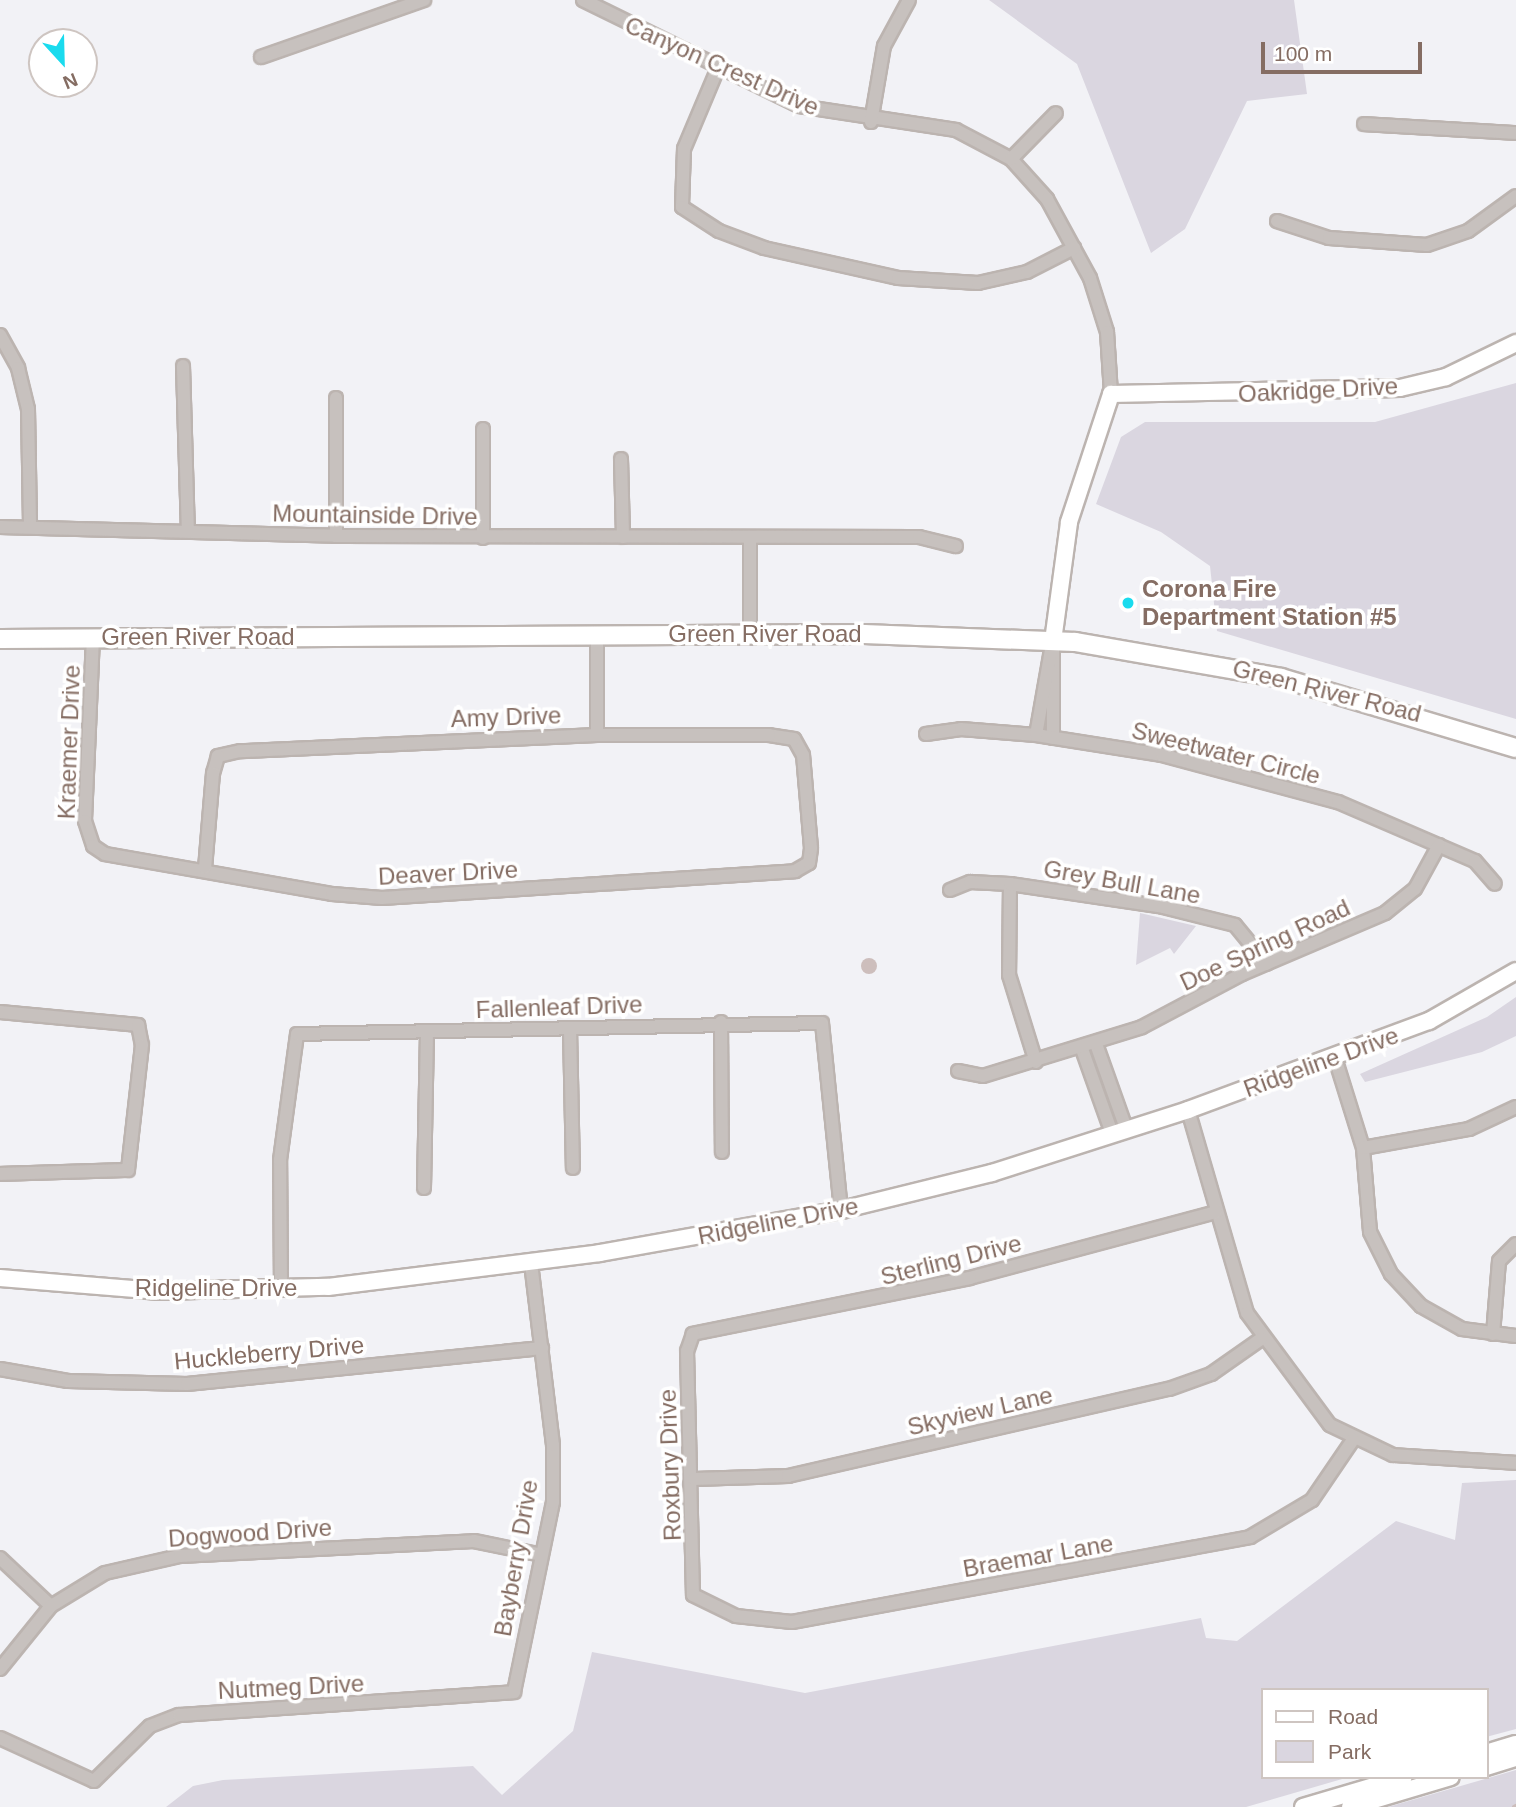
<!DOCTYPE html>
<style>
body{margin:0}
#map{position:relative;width:1516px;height:1807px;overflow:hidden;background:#f2f2f6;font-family:Helvetica,sans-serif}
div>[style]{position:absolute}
.green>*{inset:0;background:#dad6e0}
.water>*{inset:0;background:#cdbebc}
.round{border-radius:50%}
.stream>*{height:3.5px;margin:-1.75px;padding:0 1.75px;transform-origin:1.75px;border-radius:1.75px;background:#cdbebc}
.roads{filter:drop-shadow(2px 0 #bcb4b0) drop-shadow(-2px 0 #bcb4b0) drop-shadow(0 2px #bcb4b0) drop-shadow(0 -2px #bcb4b0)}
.street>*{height:12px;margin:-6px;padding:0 6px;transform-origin:6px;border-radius:6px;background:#c7c1be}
.secondary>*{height:16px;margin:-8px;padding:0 8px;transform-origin:8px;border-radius:8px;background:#fff}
.primary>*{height:18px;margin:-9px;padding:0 9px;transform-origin:9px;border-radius:9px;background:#fff}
.dots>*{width:19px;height:19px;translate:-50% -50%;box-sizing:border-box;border:4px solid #fff;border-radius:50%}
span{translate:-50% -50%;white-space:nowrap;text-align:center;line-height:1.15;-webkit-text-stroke:7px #fff;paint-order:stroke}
.street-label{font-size:24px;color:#856d63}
.poi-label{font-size:24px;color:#856d63;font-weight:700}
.left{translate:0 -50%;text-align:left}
.legend{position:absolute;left:1261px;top:1688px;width:228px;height:91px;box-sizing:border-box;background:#fff;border:2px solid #cec5c1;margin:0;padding:9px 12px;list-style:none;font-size:21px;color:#856d63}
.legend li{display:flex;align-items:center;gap:14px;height:35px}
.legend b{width:35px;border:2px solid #cec5c1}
.north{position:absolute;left:28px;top:28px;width:70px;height:70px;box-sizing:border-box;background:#fff;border:2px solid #cec5c1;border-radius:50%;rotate:158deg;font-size:19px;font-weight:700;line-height:28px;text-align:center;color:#856d63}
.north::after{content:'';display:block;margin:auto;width:24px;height:32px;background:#1adbee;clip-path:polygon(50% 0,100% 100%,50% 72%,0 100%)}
.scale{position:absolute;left:1261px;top:42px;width:161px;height:32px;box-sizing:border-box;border:4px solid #856d63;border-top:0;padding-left:9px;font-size:21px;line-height:24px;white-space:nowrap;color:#856d63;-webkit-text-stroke:5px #fff;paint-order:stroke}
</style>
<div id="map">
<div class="green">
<i style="clip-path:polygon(989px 0,1294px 0,1307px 94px,1247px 101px,1185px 229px,1151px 253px,1077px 64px)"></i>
<i style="clip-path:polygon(1516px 383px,1516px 719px,1217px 631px,1210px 566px,1161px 532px,1096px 504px,1121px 437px,1145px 422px,1375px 422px)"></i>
<i style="clip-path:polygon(1140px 913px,1196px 926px,1174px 954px,1170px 948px,1136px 965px)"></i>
<i style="clip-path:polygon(1516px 997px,1516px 1036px,1482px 1052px,1365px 1082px,1360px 1074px,1487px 1017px)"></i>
<i style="clip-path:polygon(1516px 1480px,1516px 1729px,1486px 1737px,1486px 1690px,1262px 1690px,1262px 1777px,1349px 1777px,1246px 1807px,166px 1807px,193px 1786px,223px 1780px,473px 1766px,502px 1795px,573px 1731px,592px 1652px,805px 1693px,1201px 1618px,1206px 1638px,1237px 1641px,1396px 1521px,1455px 1540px,1462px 1483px)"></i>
<i style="clip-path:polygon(1516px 1770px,1516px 1807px,1388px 1807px)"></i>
</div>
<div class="water">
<i class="round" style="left:861px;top:958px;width:16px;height:16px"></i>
</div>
<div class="stream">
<i style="left:1514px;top:1807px;width:2px;rotate:-27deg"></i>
</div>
<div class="roads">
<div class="street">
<i style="left:583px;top:0;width:241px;rotate:26.1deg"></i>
<i style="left:799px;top:106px;width:159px;rotate:8.7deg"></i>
<i style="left:956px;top:130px;width:62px;rotate:27.8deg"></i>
<i style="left:1011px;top:159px;width:54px;rotate:48deg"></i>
<i style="left:1047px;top:199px;width:90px;rotate:61.4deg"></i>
<i style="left:1090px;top:278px;width:57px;rotate:72.5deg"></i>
<i style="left:1107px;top:332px;width:62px;rotate:86.3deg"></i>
<i style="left:261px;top:57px;width:173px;rotate:-19.3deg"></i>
<i style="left:718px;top:68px;width:88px;rotate:112.8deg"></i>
<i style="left:684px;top:149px;width:58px;rotate:92deg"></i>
<i style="left:682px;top:207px;width:44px;rotate:33deg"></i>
<i style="left:719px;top:231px;width:48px;rotate:20.7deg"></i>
<i style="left:764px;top:248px;width:137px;rotate:12.6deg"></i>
<i style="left:898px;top:278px;width:80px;rotate:3.6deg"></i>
<i style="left:978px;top:283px;width:50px;rotate:-12.7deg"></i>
<i style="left:1027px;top:272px;width:53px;rotate:-27.1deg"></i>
<i style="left:871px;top:122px;width:77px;rotate:-80.3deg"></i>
<i style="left:884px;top:46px;width:52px;rotate:-61.5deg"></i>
<i style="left:1364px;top:124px;width:152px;rotate:3.4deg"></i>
<i style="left:1011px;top:159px;width:64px;rotate:-45.6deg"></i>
<i style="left:1277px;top:221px;width:55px;rotate:18.1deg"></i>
<i style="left:1329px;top:238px;width:98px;rotate:4.1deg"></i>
<i style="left:1427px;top:245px;width:43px;rotate:-18.9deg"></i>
<i style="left:1468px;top:231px;width:59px;rotate:-36.1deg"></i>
<i style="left:0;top:335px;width:38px;rotate:61deg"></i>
<i style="left:18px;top:368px;width:42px;rotate:76.3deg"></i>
<i style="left:28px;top:409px;width:117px;rotate:89deg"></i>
<i style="left:183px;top:366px;width:165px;rotate:88.3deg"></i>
<i style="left:621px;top:459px;width:78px;rotate:88.5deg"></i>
<i style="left:0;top:527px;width:336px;rotate:1.5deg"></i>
<i style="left:336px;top:536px;width:583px;rotate:0.1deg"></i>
<i style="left:919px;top:537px;width:38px;rotate:14deg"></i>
<i style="left:336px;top:536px;width:138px;rotate:-90deg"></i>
<i style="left:750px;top:537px;width:98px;rotate:90deg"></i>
<i style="left:483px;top:538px;width:109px;rotate:-90deg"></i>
<i style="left:93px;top:637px;width:184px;rotate:92.5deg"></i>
<i style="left:85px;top:821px;width:26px;rotate:72deg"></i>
<i style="left:93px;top:846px;width:14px;rotate:34deg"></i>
<i style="left:105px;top:854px;width:230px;rotate:10deg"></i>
<i style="left:332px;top:894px;width:50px;rotate:4.6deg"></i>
<i style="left:382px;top:898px;width:414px;rotate:-3.7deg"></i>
<i style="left:795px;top:871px;width:16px;rotate:-30deg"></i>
<i style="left:809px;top:863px;width:15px;rotate:-82deg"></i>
<i style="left:811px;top:848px;width:93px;rotate:-94.9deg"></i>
<i style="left:803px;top:755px;width:18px;rotate:-119deg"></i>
<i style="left:794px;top:739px;width:25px;rotate:-171deg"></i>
<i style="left:769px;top:735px;width:172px;rotate:180deg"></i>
<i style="left:597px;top:735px;width:357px;rotate:177.4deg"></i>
<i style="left:240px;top:751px;width:23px;rotate:167deg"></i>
<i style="left:218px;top:756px;width:18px;rotate:106deg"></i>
<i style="left:213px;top:773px;width:95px;rotate:94.8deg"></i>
<i style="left:1053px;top:641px;width:97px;rotate:90deg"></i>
<i style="left:926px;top:734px;width:35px;rotate:-8deg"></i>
<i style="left:961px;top:729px;width:75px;rotate:4.6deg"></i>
<i style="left:1036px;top:735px;width:128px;rotate:9deg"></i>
<i style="left:1162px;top:755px;width:182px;rotate:15deg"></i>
<i style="left:1338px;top:802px;width:149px;rotate:23.3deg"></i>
<i style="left:1475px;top:861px;width:30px;rotate:49deg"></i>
<i style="left:597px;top:735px;width:99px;rotate:-90deg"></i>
<i style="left:1036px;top:735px;width:92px;rotate:-80deg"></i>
<i style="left:1010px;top:884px;width:91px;rotate:90.6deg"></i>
<i style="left:1009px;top:975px;width:91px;rotate:72.8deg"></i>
<i style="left:950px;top:890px;width:22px;rotate:-22deg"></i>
<i style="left:970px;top:882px;width:40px;rotate:2.9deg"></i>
<i style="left:1010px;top:884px;width:155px;rotate:8.5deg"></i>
<i style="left:1163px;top:907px;width:74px;rotate:14deg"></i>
<i style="left:1235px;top:925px;width:50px;rotate:50.6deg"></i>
<i style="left:0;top:1012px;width:139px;rotate:5.4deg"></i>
<i style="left:138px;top:1025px;width:20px;rotate:79deg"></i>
<i style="left:142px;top:1045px;width:126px;rotate:96.4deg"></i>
<i style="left:128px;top:1170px;width:128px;rotate:178.2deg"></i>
<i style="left:721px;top:1022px;width:130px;rotate:89.6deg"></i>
<i style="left:570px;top:1029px;width:139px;rotate:88.8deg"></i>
<i style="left:1096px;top:1044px;width:92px;rotate:70.4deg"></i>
<i style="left:1082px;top:1049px;width:92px;rotate:70.4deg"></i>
<i style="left:1335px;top:1058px;width:94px;rotate:72.7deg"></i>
<i style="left:1363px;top:1148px;width:84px;rotate:85.2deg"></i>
<i style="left:1370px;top:1232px;width:47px;rotate:63.4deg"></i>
<i style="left:1391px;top:1274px;width:44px;rotate:46.8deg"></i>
<i style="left:1421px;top:1306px;width:47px;rotate:29.3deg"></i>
<i style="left:1462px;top:1329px;width:54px;rotate:7.4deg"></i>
<i style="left:958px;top:1071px;width:25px;rotate:11deg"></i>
<i style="left:983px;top:1076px;width:166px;rotate:-17.1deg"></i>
<i style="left:1142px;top:1027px;width:113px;rotate:-27.9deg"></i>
<i style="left:1242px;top:974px;width:155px;rotate:-23.1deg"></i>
<i style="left:1385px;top:913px;width:38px;rotate:-39deg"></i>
<i style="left:1415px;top:889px;width:50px;rotate:-61.4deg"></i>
<i style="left:1188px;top:1110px;width:211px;rotate:73.8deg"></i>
<i style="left:1247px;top:1313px;width:139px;rotate:53.5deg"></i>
<i style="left:1330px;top:1425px;width:70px;rotate:25.5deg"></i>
<i style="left:1393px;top:1455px;width:123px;rotate:3.7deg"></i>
<i style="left:1363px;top:1148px;width:108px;rotate:-10.2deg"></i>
<i style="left:1469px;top:1129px;width:52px;rotate:-25.1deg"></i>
<i style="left:424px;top:1188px;width:156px;rotate:-88.9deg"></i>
<i style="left:1216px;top:1212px;width:255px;rotate:165deg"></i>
<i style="left:970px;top:1278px;width:283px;rotate:168.6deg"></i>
<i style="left:693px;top:1334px;width:18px;rotate:109deg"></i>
<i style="left:687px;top:1351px;width:244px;rotate:88.6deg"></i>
<i style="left:693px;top:1595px;width:48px;rotate:26deg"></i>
<i style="left:736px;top:1616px;width:56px;rotate:6.1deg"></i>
<i style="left:792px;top:1622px;width:466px;rotate:-10.5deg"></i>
<i style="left:1250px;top:1537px;width:72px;rotate:-30.8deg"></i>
<i style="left:1312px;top:1500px;width:73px;rotate:-55.7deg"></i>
<i style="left:281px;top:1289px;width:129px;rotate:-90.4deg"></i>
<i style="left:280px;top:1160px;width:127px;rotate:-82.3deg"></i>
<i style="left:297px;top:1034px;width:525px;rotate:-1.2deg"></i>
<i style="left:822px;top:1023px;width:188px;rotate:84.2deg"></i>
<i style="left:1493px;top:1334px;width:73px;rotate:-85.3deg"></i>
<i style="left:1499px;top:1261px;width:24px;rotate:-45deg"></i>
<i style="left:0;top:1369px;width:69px;rotate:10deg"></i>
<i style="left:68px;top:1381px;width:119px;rotate:1.4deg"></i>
<i style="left:187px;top:1384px;width:357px;rotate:-5.8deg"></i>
<i style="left:694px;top:1479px;width:94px;rotate:-1.8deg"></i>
<i style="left:788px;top:1476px;width:391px;rotate:-12.9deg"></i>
<i style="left:1169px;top:1389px;width:45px;rotate:-19.7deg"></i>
<i style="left:1211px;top:1374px;width:61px;rotate:-35deg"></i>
<i style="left:0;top:1558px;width:70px;rotate:43.3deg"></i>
<i style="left:0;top:1669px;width:81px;rotate:-51deg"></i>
<i style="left:51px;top:1606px;width:63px;rotate:-31.4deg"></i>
<i style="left:105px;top:1573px;width:77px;rotate:-12.8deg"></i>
<i style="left:180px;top:1556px;width:294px;rotate:-2.9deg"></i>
<i style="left:474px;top:1541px;width:69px;rotate:11.6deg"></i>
<i style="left:0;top:1738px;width:103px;rotate:24.6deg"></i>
<i style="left:94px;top:1781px;width:78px;rotate:-44.5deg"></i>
<i style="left:150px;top:1726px;width:31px;rotate:-21deg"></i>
<i style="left:179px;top:1715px;width:336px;rotate:-3.9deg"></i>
<i style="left:514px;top:1692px;width:194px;rotate:-78.4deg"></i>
<i style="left:553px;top:1502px;width:57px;rotate:-90deg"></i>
<i style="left:553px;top:1445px;width:183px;rotate:-96.9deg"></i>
</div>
<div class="secondary">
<i style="left:1053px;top:641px;width:120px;rotate:-82.3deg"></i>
<i style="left:1069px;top:522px;width:135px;rotate:-71.8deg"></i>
<i style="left:1111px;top:394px;width:289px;rotate:-1.2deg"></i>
<i style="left:1400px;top:388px;width:47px;rotate:-13.4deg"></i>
<i style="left:1446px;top:377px;width:78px;rotate:-25.9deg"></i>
<i style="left:0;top:1278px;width:160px;rotate:4.7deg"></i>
<i style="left:159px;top:1291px;width:169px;rotate:-1.4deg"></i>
<i style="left:328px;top:1287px;width:274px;rotate:-7.1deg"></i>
<i style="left:600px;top:1253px;width:245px;rotate:-10.1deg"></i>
<i style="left:841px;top:1210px;width:155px;rotate:-13.8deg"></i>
<i style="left:992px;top:1173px;width:206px;rotate:-17.8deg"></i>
<i style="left:1188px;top:1110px;width:257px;rotate:-20.3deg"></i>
<i style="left:1429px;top:1021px;width:100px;rotate:-29.9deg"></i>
<i style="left:1486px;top:1753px;width:31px;rotate:-17deg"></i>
<i style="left:1486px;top:1767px;width:31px;rotate:-17deg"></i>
<i style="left:1303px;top:1807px;width:105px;rotate:-16.5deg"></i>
<i style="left:1350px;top:1807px;width:105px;rotate:-16.5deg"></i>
</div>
<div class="primary">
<i style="left:0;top:639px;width:864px;rotate:-0.33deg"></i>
<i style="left:864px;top:634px;width:211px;rotate:2.2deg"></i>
<i style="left:1075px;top:642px;width:209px;rotate:9.9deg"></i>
<i style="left:1281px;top:678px;width:245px;rotate:16.6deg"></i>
</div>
</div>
<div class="dots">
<i style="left:1128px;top:603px;background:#1adbee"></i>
</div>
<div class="street-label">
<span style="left:722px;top:66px;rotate:24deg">Canyon Crest Drive</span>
<span style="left:1318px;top:390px;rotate:-3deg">Oakridge Drive</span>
<span style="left:375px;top:515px;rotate:1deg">Mountainside Drive</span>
<span style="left:765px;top:634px">Green River Road</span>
<span style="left:198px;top:637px">Green River Road</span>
<span style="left:1327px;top:691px;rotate:14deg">Green River Road</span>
<span style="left:506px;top:717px;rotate:-2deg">Amy Drive</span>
<span style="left:69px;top:742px;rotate:-88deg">Kraemer Drive</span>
<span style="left:1226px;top:753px;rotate:14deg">Sweetwater Circle</span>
<span style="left:448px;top:873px;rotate:-3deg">Deaver Drive</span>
<span style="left:1122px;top:882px;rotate:10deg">Grey Bull Lane</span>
<span style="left:1265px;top:945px;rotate:-25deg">Doe Spring Road</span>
<span style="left:559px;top:1007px;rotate:-2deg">Fallenleaf Drive</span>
<span style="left:1321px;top:1062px;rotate:-20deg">Ridgeline Drive</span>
<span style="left:778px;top:1221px;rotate:-11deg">Ridgeline Drive</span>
<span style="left:951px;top:1260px;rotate:-14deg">Sterling Drive</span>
<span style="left:216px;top:1288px">Ridgeline Drive</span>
<span style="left:269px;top:1353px;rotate:-5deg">Huckleberry Drive</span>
<span style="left:980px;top:1411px;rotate:-13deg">Skyview Lane</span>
<span style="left:670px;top:1465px;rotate:-92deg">Roxbury Drive</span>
<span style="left:250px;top:1533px;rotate:-4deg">Dogwood Drive</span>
<span style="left:1038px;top:1556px;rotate:-10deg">Braemar Lane</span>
<span style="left:516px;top:1558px;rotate:-80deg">Bayberry Drive</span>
<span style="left:291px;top:1687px;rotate:-3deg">Nutmeg Drive</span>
</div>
<div class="poi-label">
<span class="left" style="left:1142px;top:603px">Corona Fire<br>Department Station #5</span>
</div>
<ul class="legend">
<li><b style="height:9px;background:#fff"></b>Road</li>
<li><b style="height:19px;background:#dad6e0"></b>Park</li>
</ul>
<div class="north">N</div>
<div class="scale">100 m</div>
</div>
